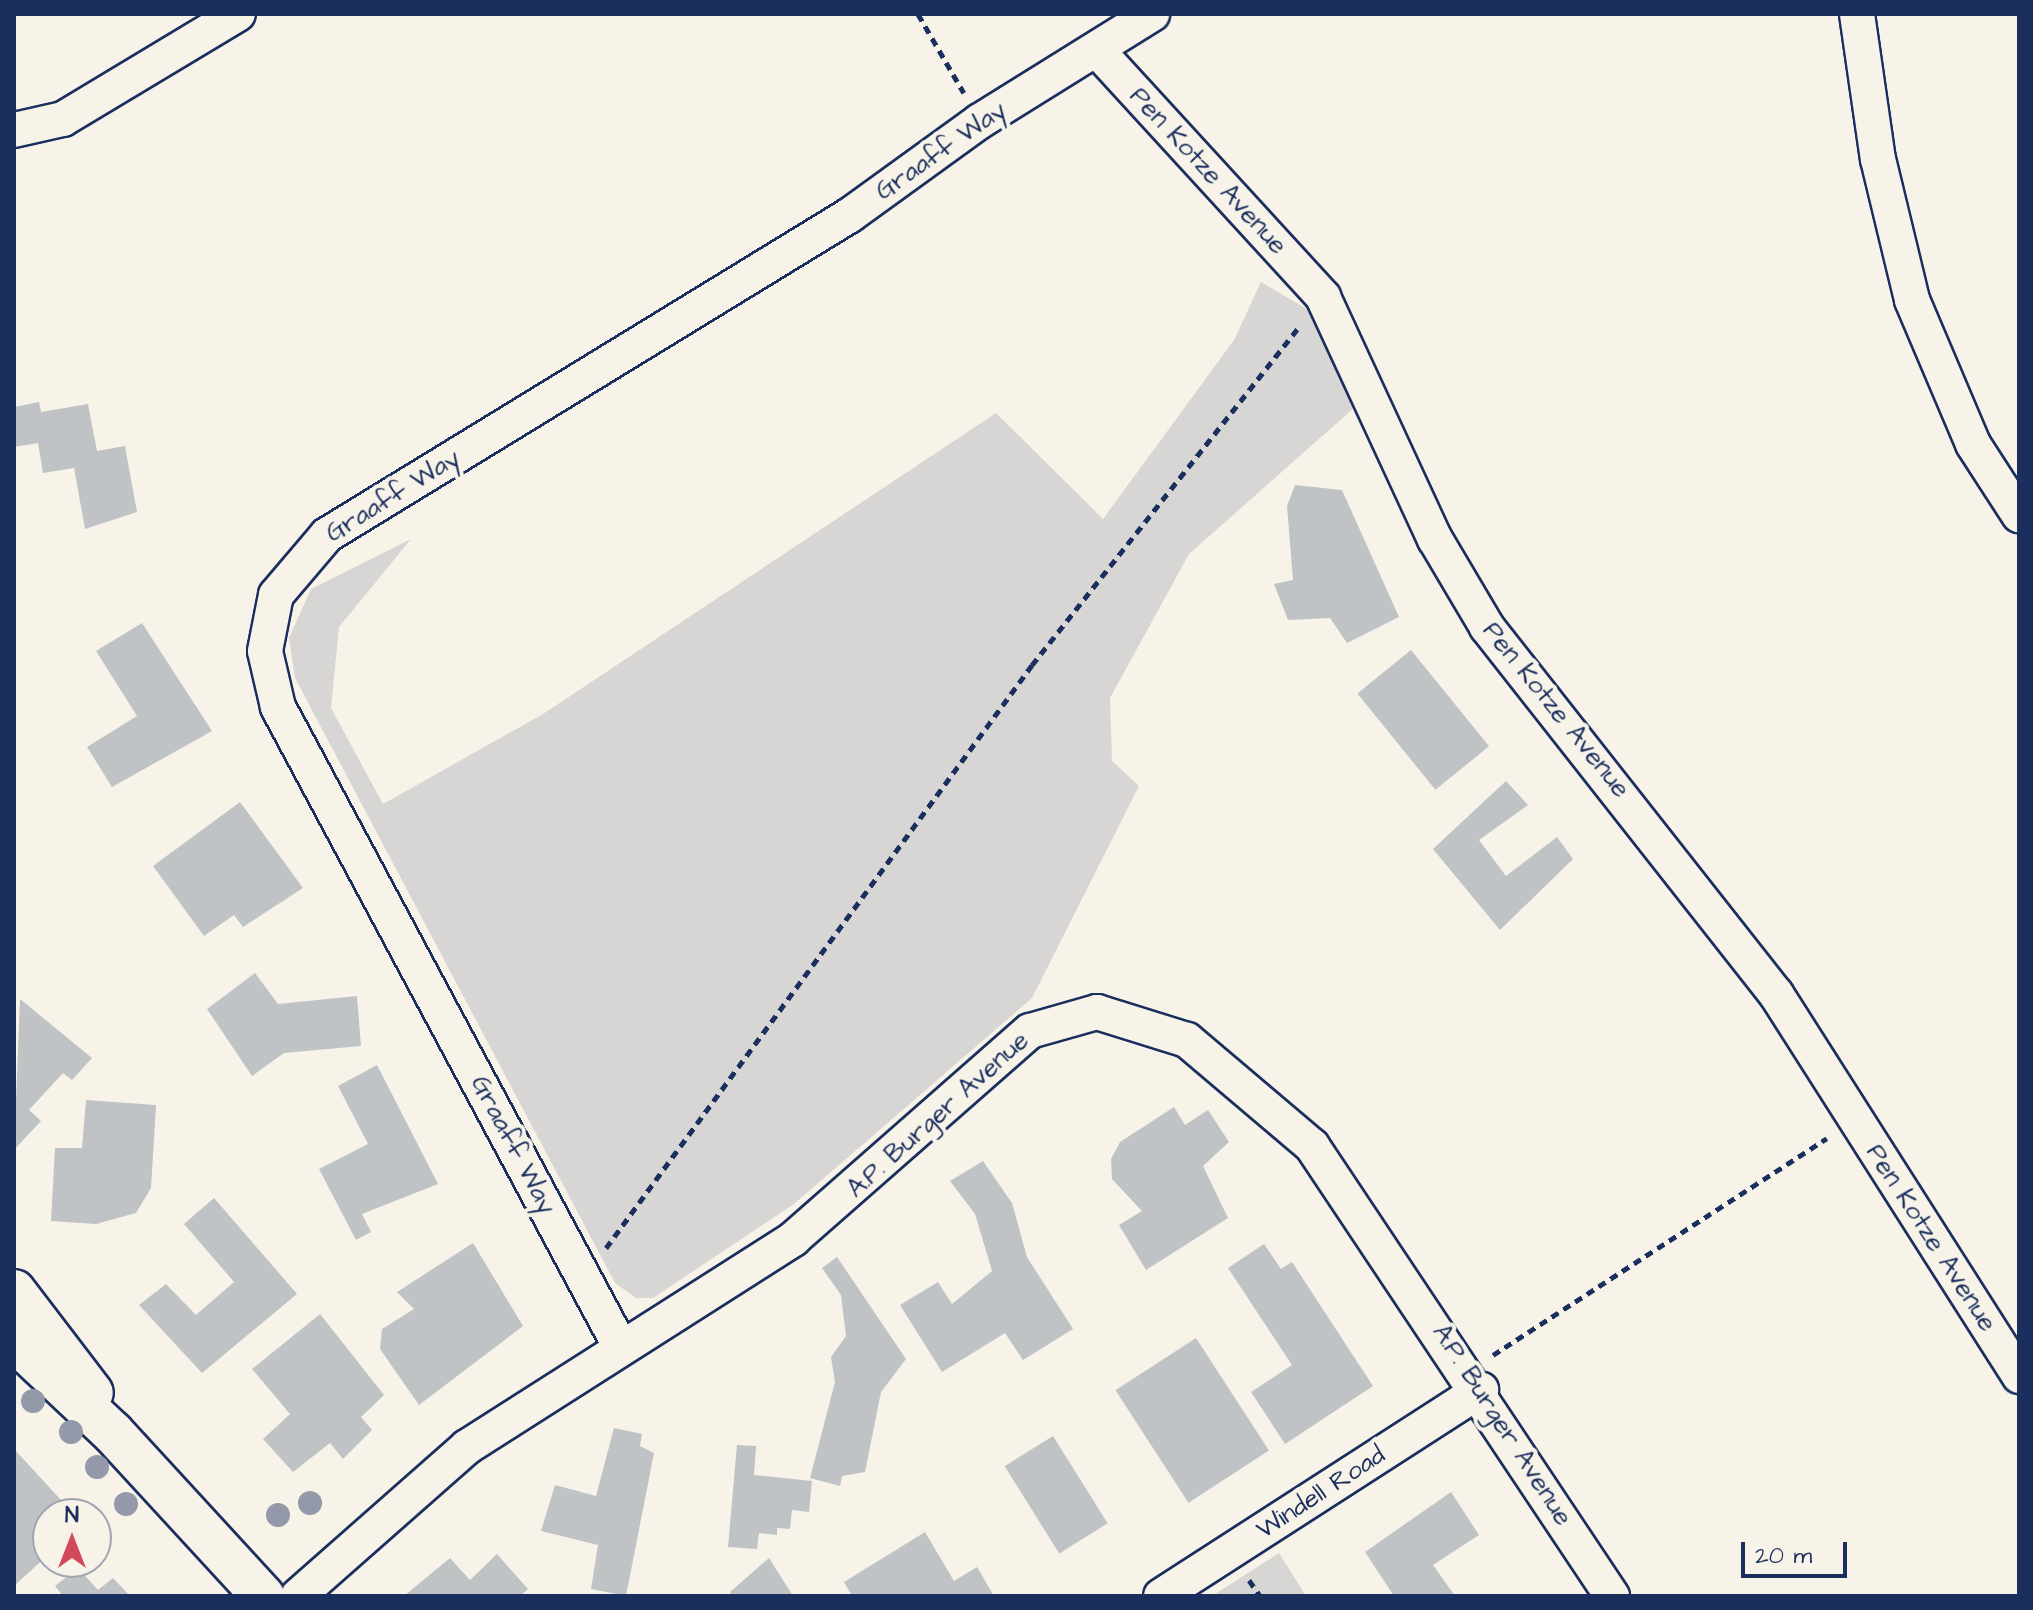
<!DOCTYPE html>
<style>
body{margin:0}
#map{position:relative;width:2033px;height:1610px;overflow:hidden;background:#f7f3e8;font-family:"Architects Daughter",sans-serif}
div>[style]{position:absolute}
.green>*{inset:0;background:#d7d6d4}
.building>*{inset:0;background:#c0c3c5;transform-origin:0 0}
.path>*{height:5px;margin-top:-2.5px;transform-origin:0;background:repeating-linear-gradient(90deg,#1b2f5e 0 8px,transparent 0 14px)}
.roads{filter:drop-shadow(2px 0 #1b2f5e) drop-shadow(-2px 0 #1b2f5e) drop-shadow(0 2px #1b2f5e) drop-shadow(0 -2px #1b2f5e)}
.minor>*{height:34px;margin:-17px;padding:0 17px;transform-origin:17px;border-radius:17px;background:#f7f3e8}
.tertiary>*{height:42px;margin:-21px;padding:0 21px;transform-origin:21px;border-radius:21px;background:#f7f3e8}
.trees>*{width:24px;height:24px;margin:-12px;border-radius:50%;background:#9399a9}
span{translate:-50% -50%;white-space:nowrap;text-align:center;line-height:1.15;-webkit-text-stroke:8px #f7f3e8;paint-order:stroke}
.street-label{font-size:26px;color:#1b2f5e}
.frame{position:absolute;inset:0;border:16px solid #1b2f5e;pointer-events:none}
.north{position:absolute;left:32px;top:1498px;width:80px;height:80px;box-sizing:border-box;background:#f7f3e8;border:2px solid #9fa5b1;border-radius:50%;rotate:0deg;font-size:22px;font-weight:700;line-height:32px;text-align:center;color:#1b2f5e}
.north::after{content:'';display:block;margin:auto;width:28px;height:36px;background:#d1495b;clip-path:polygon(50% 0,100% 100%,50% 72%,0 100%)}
.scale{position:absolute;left:1741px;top:1542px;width:106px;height:36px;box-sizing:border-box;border:4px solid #1b2f5e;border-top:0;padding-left:10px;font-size:24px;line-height:28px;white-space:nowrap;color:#1b2f5e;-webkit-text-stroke:6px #f7f3e8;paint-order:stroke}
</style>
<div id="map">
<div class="green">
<i style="clip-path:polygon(1261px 282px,1307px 309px,1354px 408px,1189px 554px,1110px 698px,1112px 761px,1139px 786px,1032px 998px,794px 1204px,653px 1298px,636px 1298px,615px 1283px,295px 678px,289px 638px,311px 589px,411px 539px,339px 627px,331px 708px,383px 804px,543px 714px,996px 413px,1103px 519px,1234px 340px)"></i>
<i style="clip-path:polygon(1279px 1553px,1306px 1596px,1212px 1596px)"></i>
</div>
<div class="building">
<i style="clip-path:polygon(39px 402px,41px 412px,88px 404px,97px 451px,125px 446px,137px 512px,85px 529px,74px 468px,43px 473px,38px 443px,14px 447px,14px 407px)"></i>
<i style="clip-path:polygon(1295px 485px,1342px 490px,1399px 617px,1347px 643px,1330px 618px,1288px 620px,1274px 584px,1293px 580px,1287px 506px)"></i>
<i style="clip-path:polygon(142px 623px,212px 731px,112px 787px,87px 747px,137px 716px,96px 651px)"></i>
<i style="left:1411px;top:650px;width:124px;height:69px;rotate:51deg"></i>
<i style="clip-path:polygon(1506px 781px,1528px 805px,1479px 840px,1506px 876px,1557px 837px,1573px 859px,1500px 930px,1433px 849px)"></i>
<i style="clip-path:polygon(240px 802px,303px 888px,243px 927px,234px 915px,204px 936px,153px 866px)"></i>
<i style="clip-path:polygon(255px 973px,278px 1004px,357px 996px,361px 1046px,284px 1053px,252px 1076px,207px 1009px)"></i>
<i style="clip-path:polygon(20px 999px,92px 1058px,72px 1080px,63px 1073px,29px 1110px,41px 1121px,14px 1150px)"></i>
<i style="clip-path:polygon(377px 1065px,438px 1184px,362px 1214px,371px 1232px,356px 1240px,319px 1169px,368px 1144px,338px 1086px)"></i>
<i style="clip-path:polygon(86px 1100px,156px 1105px,151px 1188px,136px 1213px,96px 1224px,51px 1221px,55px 1148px,82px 1148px)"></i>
<i style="clip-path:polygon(1174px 1107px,1185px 1125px,1208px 1110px,1229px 1142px,1203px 1166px,1228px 1218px,1146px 1270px,1119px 1225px,1142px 1211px,1112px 1179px,1111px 1159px,1120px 1142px)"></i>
<i style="clip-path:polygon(983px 1161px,1012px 1203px,1027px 1257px,1073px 1329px,1023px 1360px,1005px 1333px,942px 1372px,900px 1305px,938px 1282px,952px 1304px,992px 1271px,975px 1214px,950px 1181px)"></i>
<i style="clip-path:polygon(214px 1198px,297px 1294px,202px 1373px,139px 1305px,166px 1284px,196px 1315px,234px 1282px,184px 1224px)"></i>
<i style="clip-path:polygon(473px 1243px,523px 1326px,419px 1405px,380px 1349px,382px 1329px,414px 1309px,397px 1292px)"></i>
<i style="clip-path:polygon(1264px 1244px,1281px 1269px,1292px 1262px,1373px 1386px,1285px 1444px,1251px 1392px,1292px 1365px,1228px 1268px)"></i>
<i style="clip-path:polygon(837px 1257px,906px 1359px,881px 1392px,865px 1472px,842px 1476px,840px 1486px,810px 1478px,835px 1382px,831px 1357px,846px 1336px,841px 1295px,822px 1268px)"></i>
<i style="clip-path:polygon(320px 1314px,384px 1395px,361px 1417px,372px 1430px,343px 1459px,330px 1443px,293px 1472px,263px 1439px,290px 1414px,252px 1369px)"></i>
<i style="left:1196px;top:1338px;width:134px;height:96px;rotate:57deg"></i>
<i style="clip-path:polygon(614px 1428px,642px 1434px,640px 1446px,654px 1453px,626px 1596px,591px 1589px,598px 1545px,541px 1531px,555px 1485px,596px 1496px)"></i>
<i style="left:1053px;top:1436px;width:103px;height:57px;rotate:58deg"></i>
<i style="clip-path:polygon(737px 1445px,756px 1446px,754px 1475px,812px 1481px,809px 1512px,792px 1510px,790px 1529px,777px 1528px,777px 1535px,759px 1533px,757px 1549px,728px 1547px)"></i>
<i style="clip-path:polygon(14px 1449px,74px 1514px,48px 1514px,48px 1555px,14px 1586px)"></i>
<i style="clip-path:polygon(1451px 1492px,1479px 1535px,1433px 1565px,1455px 1596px,1394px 1596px,1365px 1552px)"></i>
<i style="clip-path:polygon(925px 1532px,954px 1581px,977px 1567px,994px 1596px,852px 1596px,844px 1582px)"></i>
<i style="clip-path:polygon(497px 1554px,528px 1589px,520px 1596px,404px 1596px,450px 1558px,470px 1580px)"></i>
<i style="clip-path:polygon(769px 1558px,793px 1596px,732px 1596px,730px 1592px)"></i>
<i style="clip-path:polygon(78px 1568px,98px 1590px,113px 1578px,130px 1596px,63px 1596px,55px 1586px)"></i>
</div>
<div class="path">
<i style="left:918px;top:14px;width:91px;rotate:59.8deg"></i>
<i style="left:606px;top:1248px;width:722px;rotate:-53.84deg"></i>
<i style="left:1032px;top:665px;width:432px;rotate:-51.7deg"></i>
<i style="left:1493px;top:1355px;width:398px;rotate:-33deg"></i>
<i style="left:1249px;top:1580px;width:19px;rotate:55deg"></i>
</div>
<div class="roads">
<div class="minor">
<i style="left:1857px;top:14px;width:147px;rotate:81.8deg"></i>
<i style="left:1878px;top:159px;width:145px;rotate:76.4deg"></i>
<i style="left:1912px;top:300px;width:156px;rotate:67deg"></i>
<i style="left:1973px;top:444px;width:85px;rotate:57.1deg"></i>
<i style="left:1097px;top:50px;width:335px;rotate:47.5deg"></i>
<i style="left:1323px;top:297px;width:267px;rotate:65.2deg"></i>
<i style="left:1435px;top:539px;width:102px;rotate:59.4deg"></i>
<i style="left:1487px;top:627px;width:467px;rotate:51.8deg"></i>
<i style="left:1776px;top:994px;width:453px;rotate:57.5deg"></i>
<i style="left:14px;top:130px;width:50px;rotate:-12.7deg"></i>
<i style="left:63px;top:119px;width:204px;rotate:-31deg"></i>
<i style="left:620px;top:1346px;width:725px;rotate:-118.16deg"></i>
<i style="left:278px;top:707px;width:57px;rotate:-103.1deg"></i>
<i style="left:265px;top:651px;width:57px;rotate:-78.9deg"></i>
<i style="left:276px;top:595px;width:79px;rotate:-49.6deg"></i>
<i style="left:327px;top:535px;width:613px;rotate:-31.46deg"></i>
<i style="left:850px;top:215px;width:160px;rotate:-35.9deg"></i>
<i style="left:980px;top:121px;width:203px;rotate:-31.9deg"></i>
<i style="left:298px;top:1596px;width:225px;rotate:-41.4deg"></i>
<i style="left:467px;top:1447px;width:387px;rotate:-32.5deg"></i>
<i style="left:793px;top:1239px;width:315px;rotate:-41.3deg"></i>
<i style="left:1030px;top:1031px;width:70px;rotate:-15.8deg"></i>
<i style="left:1097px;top:1012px;width:94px;rotate:17.3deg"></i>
<i style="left:1187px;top:1040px;width:164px;rotate:40.3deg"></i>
<i style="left:1312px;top:1146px;width:541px;rotate:56.31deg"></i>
<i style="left:1161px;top:1596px;width:381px;rotate:-32.8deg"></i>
</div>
<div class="tertiary">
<i style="left:14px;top:1291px;width:128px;rotate:52.6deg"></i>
<i style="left:14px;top:1340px;width:136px;rotate:43.2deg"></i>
<i style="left:113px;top:1433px;width:222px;rotate:47.4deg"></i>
</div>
</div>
<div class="trees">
<i style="left:33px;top:1401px"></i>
<i style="left:71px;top:1432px"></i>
<i style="left:97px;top:1467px"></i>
<i style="left:310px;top:1503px"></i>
<i style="left:126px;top:1504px"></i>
<i style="left:278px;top:1515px"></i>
</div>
<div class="street-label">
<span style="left:941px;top:151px;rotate:-35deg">Graaff Way</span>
<span style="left:1208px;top:171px;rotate:47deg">Pen Kotze Avenue</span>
<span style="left:393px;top:496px;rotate:-32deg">Graaff Way</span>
<span style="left:1556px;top:710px;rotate:51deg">Pen Kotze Avenue</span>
<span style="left:938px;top:1115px;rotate:-42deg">A.P. Burger Avenue</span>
<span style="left:513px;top:1145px;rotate:62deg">Graaff Way</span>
<span style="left:1931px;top:1238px;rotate:57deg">Pen Kotze Avenue</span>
<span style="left:1502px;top:1425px;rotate:57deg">A.P. Burger Avenue</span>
<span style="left:1321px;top:1493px;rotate:-33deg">Windell Road</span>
</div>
<div class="frame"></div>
<div class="north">N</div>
<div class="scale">20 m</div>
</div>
